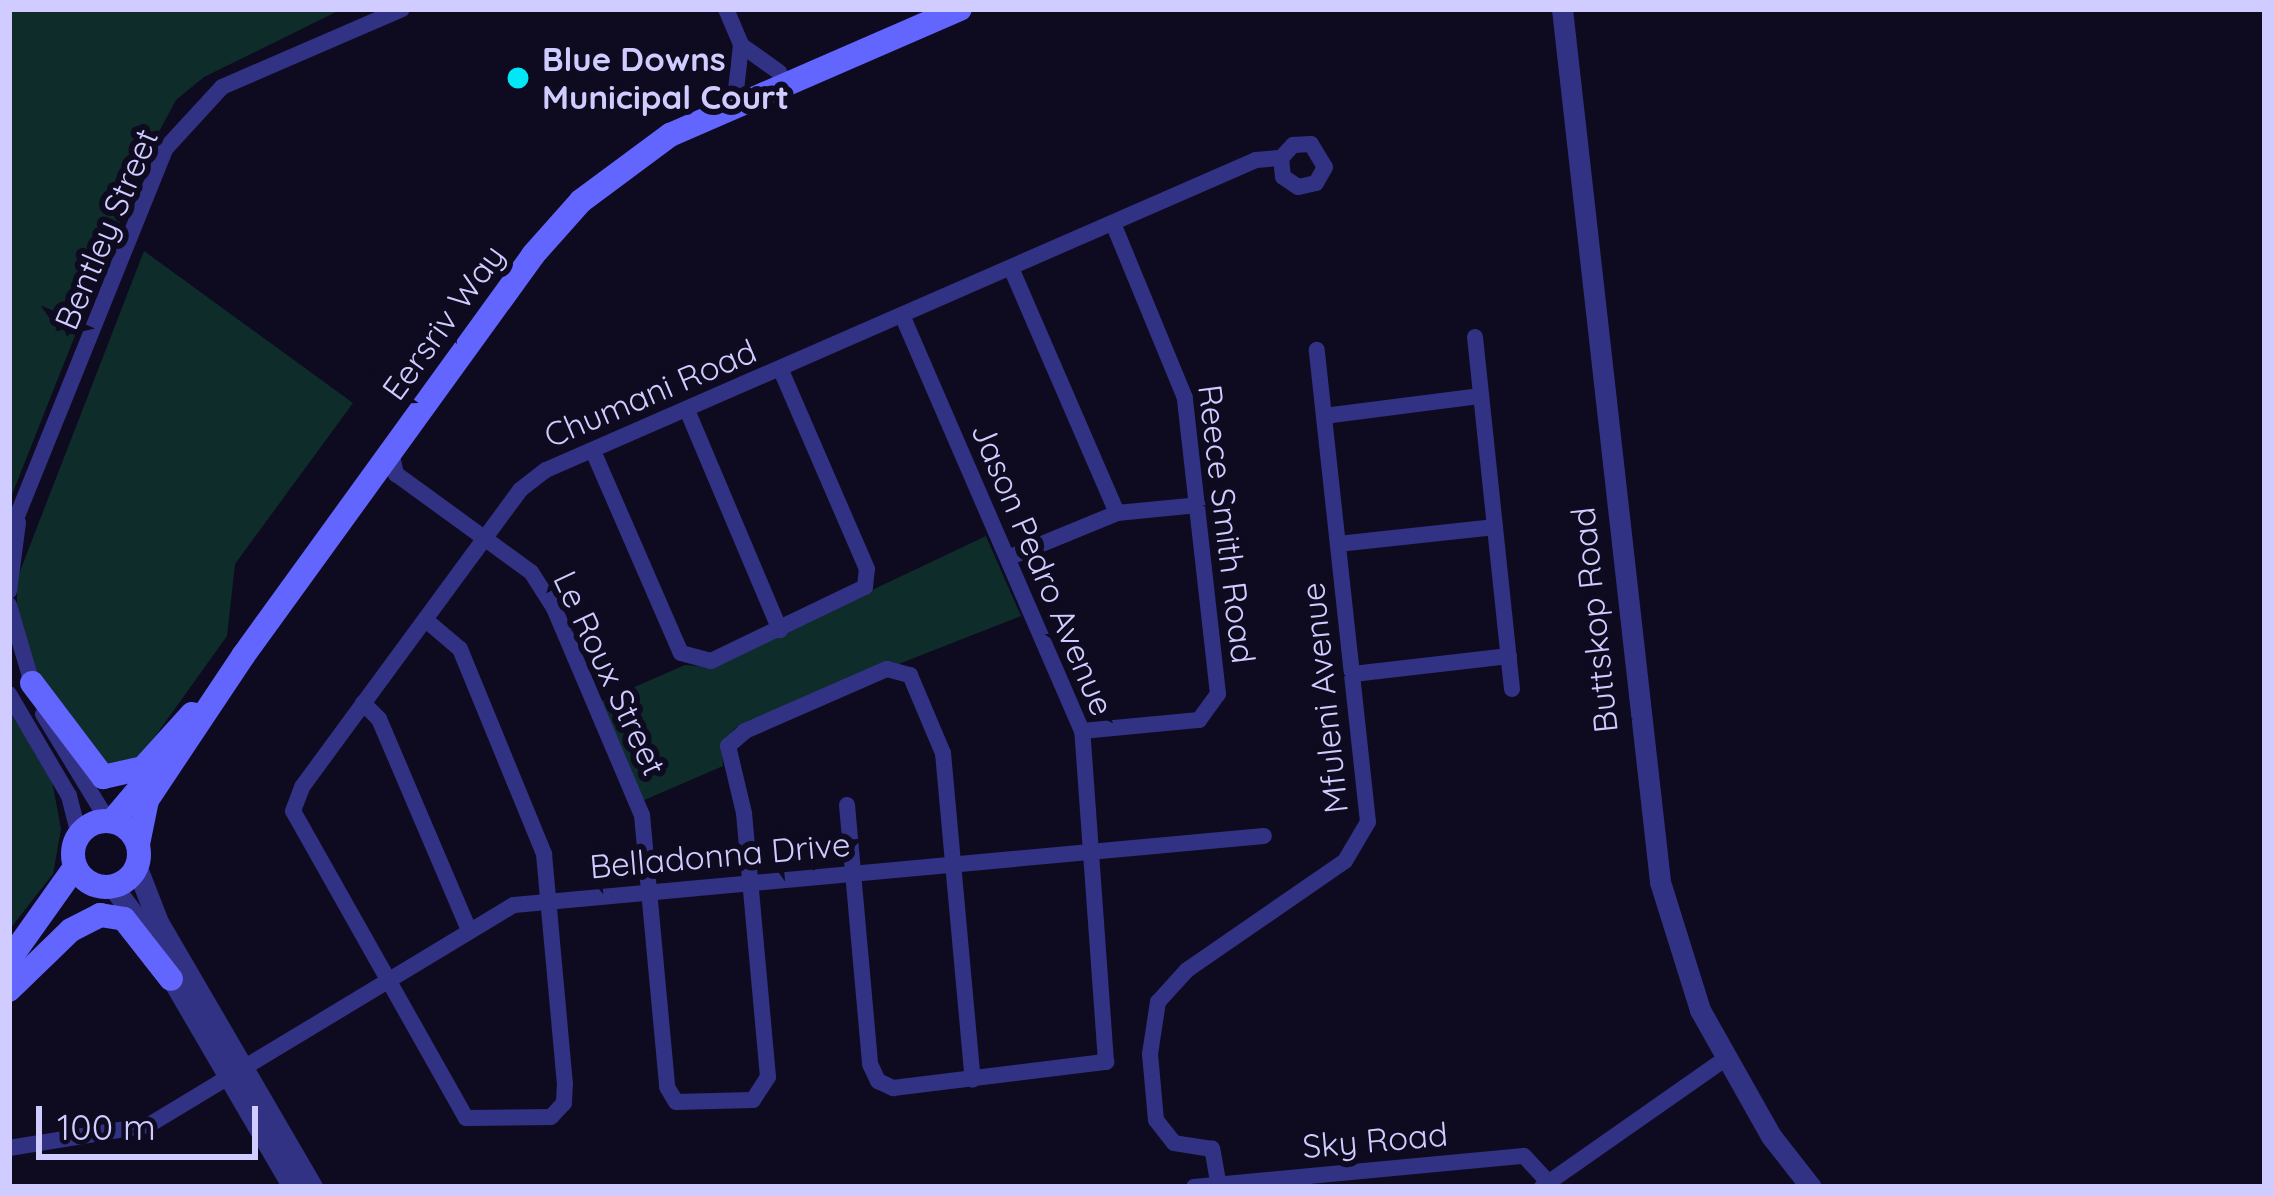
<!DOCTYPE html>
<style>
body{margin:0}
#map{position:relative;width:2274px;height:1196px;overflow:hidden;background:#0e0b21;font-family:Quicksand,sans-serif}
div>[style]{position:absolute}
.green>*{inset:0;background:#0e2c2a}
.minor>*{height:16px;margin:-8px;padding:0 8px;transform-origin:8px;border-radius:8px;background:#323284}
.tertiary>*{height:21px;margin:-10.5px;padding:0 10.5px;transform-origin:10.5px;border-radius:10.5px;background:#323284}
.secondary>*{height:24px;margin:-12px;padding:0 12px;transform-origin:12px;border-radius:12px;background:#6365ff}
.secondary>.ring{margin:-12px;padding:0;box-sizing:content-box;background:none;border:24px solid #6365ff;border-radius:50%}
.dots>*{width:33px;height:33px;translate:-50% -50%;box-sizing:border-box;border:6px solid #0e0b21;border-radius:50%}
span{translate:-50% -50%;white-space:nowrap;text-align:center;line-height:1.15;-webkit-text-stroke:12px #0e0b21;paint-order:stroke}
.poi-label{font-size:33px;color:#d0ccff;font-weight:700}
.left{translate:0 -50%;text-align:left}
.street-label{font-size:33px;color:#d0ccff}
.frame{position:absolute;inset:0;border:12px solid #d0ccff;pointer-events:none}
.scale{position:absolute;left:36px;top:1106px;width:222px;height:54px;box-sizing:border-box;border:6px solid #d0ccff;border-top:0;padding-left:15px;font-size:36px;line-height:42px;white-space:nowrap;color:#d0ccff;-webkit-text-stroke:9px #0e0b21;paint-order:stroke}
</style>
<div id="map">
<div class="green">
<i style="clip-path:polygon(9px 9px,359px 9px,336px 12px,204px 77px,176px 100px,147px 154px,9px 502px)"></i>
<i style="clip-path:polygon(144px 251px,353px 403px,235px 564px,227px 636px,141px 756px,103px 765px,37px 673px,17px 612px,17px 579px)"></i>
<i style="clip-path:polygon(986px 536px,1021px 616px,735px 728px,722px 744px,723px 766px,642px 801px,600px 702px,685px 665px,710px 667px)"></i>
<i style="clip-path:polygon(9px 710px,52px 781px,61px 829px,53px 874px,9px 930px)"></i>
</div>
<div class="minor">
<i style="left:726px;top:9px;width:39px;rotate:67deg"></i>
<i style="left:741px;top:45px;width:45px;rotate:96.3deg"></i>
<i style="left:741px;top:45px;width:47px;rotate:35.4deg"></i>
<i style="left:1011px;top:268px;width:267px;rotate:66.6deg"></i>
<i style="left:1475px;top:337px;width:354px;rotate:84deg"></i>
<i style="left:687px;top:410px;width:239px;rotate:67.1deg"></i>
<i style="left:1324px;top:416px;width:158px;rotate:-7.3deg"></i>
<i style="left:391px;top:451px;width:24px;rotate:78deg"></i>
<i style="left:396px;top:474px;width:167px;rotate:36deg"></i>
<i style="left:531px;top:572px;width:43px;rotate:57.4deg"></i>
<i style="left:554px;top:608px;width:225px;rotate:67deg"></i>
<i style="left:642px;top:815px;width:273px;rotate:84.7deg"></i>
<i style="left:667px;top:1087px;width:17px;rotate:59deg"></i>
<i style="left:676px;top:1102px;width:77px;rotate:-1.5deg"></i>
<i style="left:753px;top:1100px;width:27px;rotate:-57deg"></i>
<i style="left:768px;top:1077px;width:265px;rotate:-95.2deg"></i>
<i style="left:744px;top:813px;width:69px;rotate:-103.4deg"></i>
<i style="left:728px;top:746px;width:23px;rotate:-41deg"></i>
<i style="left:745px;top:731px;width:155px;rotate:-23.6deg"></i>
<i style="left:887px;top:669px;width:24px;rotate:15deg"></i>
<i style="left:910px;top:675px;width:85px;rotate:67.1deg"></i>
<i style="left:943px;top:753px;width:328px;rotate:84.8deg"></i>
<i style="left:593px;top:451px;width:220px;rotate:66.5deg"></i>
<i style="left:681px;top:653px;width:31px;rotate:15deg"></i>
<i style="left:711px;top:661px;width:171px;rotate:-25.7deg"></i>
<i style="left:865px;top:587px;width:18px;rotate:-84deg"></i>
<i style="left:867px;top:569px;width:217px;rotate:-113.4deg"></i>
<i style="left:9px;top:536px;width:419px;rotate:-68deg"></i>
<i style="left:166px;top:148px;width:83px;rotate:-47.4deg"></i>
<i style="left:222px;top:87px;width:196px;rotate:-23.4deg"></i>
<i style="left:1338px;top:544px;width:158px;rotate:-6.2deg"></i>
<i style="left:1008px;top:558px;width:118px;rotate:-22.4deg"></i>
<i style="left:1117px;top:513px;width:81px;rotate:-5.6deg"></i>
<i style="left:9px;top:591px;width:69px;rotate:-82.5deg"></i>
<i style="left:9px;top:605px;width:89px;rotate:73.6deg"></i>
<i style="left:427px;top:621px;width:43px;rotate:40.3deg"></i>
<i style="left:460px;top:649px;width:222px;rotate:67.7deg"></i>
<i style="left:544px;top:854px;width:230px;rotate:84.8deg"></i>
<i style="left:565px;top:1083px;width:20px;rotate:93deg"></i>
<i style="left:564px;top:1103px;width:19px;rotate:133deg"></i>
<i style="left:551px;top:1117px;width:85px;rotate:179.3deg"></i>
<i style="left:466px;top:1118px;width:352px;rotate:-119.4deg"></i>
<i style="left:293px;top:811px;width:26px;rotate:-69deg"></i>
<i style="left:302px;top:787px;width:368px;rotate:-53.7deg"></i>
<i style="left:520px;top:490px;width:33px;rotate:-38deg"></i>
<i style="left:546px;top:470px;width:775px;rotate:-23.59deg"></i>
<i style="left:1256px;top:160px;width:25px;rotate:-5deg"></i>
<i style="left:1281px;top:158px;width:18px;rotate:-47deg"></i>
<i style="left:1293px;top:145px;width:18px;rotate:-3deg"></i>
<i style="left:1311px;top:144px;width:27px;rotate:59deg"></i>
<i style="left:1325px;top:167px;width:18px;rotate:119deg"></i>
<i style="left:1316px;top:183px;width:18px;rotate:167deg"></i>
<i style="left:1298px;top:187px;width:18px;rotate:-146deg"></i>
<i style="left:1283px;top:177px;width:19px;rotate:-96deg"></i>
<i style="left:1353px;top:674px;width:157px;rotate:-6.6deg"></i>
<i style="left:9px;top:694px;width:118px;rotate:59.5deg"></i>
<i style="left:69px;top:796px;width:40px;rotate:75.6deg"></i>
<i style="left:363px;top:703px;width:23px;rotate:45deg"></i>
<i style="left:379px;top:719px;width:227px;rotate:66.9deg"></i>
<i style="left:43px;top:714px;width:125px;rotate:58.7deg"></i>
<i style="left:1082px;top:731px;width:118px;rotate:-5.4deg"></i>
<i style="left:1199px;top:720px;width:32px;rotate:-54deg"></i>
<i style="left:1218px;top:694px;width:298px;rotate:-96.4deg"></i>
<i style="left:1185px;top:398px;width:189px;rotate:-112.4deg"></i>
<i style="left:847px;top:805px;width:260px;rotate:84.9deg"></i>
<i style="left:870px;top:1064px;width:19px;rotate:65deg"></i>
<i style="left:878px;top:1081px;width:17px;rotate:25deg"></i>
<i style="left:893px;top:1088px;width:215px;rotate:-7deg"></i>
<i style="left:1106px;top:1062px;width:332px;rotate:-94.1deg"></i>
<i style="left:1082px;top:731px;width:451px;rotate:-113.4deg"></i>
<i style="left:9px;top:1148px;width:142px;rotate:-9.3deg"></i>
<i style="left:149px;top:1125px;width:426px;rotate:-31.1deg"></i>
<i style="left:514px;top:905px;width:753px;rotate:-5.26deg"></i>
<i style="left:1194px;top:1187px;width:331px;rotate:-5.4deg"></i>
<i style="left:1524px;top:1156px;width:35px;rotate:47deg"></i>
<i style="left:1219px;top:1187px;width:39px;rotate:-100deg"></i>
<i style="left:1212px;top:1149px;width:38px;rotate:-171deg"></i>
<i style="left:1174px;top:1143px;width:29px;rotate:-128deg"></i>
<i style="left:1156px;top:1120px;width:66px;rotate:-95.2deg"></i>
<i style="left:1150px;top:1054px;width:53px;rotate:-81.3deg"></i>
<i style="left:1158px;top:1002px;width:43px;rotate:-47.8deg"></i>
<i style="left:1187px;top:970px;width:192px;rotate:-34.6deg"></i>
<i style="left:1345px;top:861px;width:45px;rotate:-59.5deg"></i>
<i style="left:1368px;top:822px;width:475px;rotate:-96.2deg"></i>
<i style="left:1542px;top:1187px;width:223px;rotate:-35deg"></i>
</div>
<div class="tertiary">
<i style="left:1562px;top:9px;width:878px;rotate:83.59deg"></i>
<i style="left:1660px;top:882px;width:134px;rotate:72.6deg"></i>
<i style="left:1700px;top:1010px;width:145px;rotate:60.6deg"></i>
<i style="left:1771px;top:1136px;width:65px;rotate:51.9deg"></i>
<i style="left:137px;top:868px;width:58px;rotate:68.7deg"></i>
<i style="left:158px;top:922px;width:306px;rotate:59.8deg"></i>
<i style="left:113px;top:887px;width:65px;rotate:53.1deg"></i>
<i style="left:165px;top:967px;width:255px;rotate:59.8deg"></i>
</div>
<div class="secondary">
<i style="left:32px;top:683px;width:118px;rotate:52.9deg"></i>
<i style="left:103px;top:777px;width:41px;rotate:-12.7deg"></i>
<i style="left:143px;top:768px;width:73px;rotate:-47.8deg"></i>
<i class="ring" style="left:73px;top:821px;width:42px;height:42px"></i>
<i style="left:112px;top:821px;width:57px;rotate:-49.9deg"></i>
<i style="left:138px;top:844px;width:45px;rotate:-78.4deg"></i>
<i style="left:147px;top:800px;width:173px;rotate:-56.3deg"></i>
<i style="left:243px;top:656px;width:495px;rotate:-54.1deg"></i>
<i style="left:533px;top:255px;width:72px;rotate:-48.4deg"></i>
<i style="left:581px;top:201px;width:111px;rotate:-36.6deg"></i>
<i style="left:670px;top:135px;width:316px;rotate:-23.5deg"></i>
<i style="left:9px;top:960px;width:114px;rotate:-54.6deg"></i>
<i style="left:9px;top:990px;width:86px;rotate:-44.1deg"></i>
<i style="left:71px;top:930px;width:33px;rotate:-27deg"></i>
<i style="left:100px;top:915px;width:24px;rotate:9deg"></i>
<i style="left:124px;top:919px;width:76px;rotate:51.9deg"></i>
</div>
<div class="dots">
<i style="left:518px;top:78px;background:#00e8f7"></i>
</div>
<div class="poi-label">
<span class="left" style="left:542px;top:78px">Blue Downs<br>Municipal Court</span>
</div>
<div class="street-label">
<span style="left:106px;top:229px;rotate:-67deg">Bentley Street</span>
<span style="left:443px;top:322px;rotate:-54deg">Eersriv Way</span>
<span style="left:650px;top:393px;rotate:-23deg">Chumani Road</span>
<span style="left:1227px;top:524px;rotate:83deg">Reece Smith Road</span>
<span style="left:1043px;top:569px;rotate:67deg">Jason Pedro Avenue</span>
<span style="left:1594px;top:620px;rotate:-96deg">Buttskop Road</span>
<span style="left:610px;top:673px;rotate:65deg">Le Roux Street</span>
<span style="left:1324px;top:698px;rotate:-96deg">Mfuleni Avenue</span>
<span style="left:720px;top:855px;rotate:-5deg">Belladonna Drive</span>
<span style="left:1375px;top:1140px;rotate:-5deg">Sky Road</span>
</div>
<div class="frame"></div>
<div class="scale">100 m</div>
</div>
